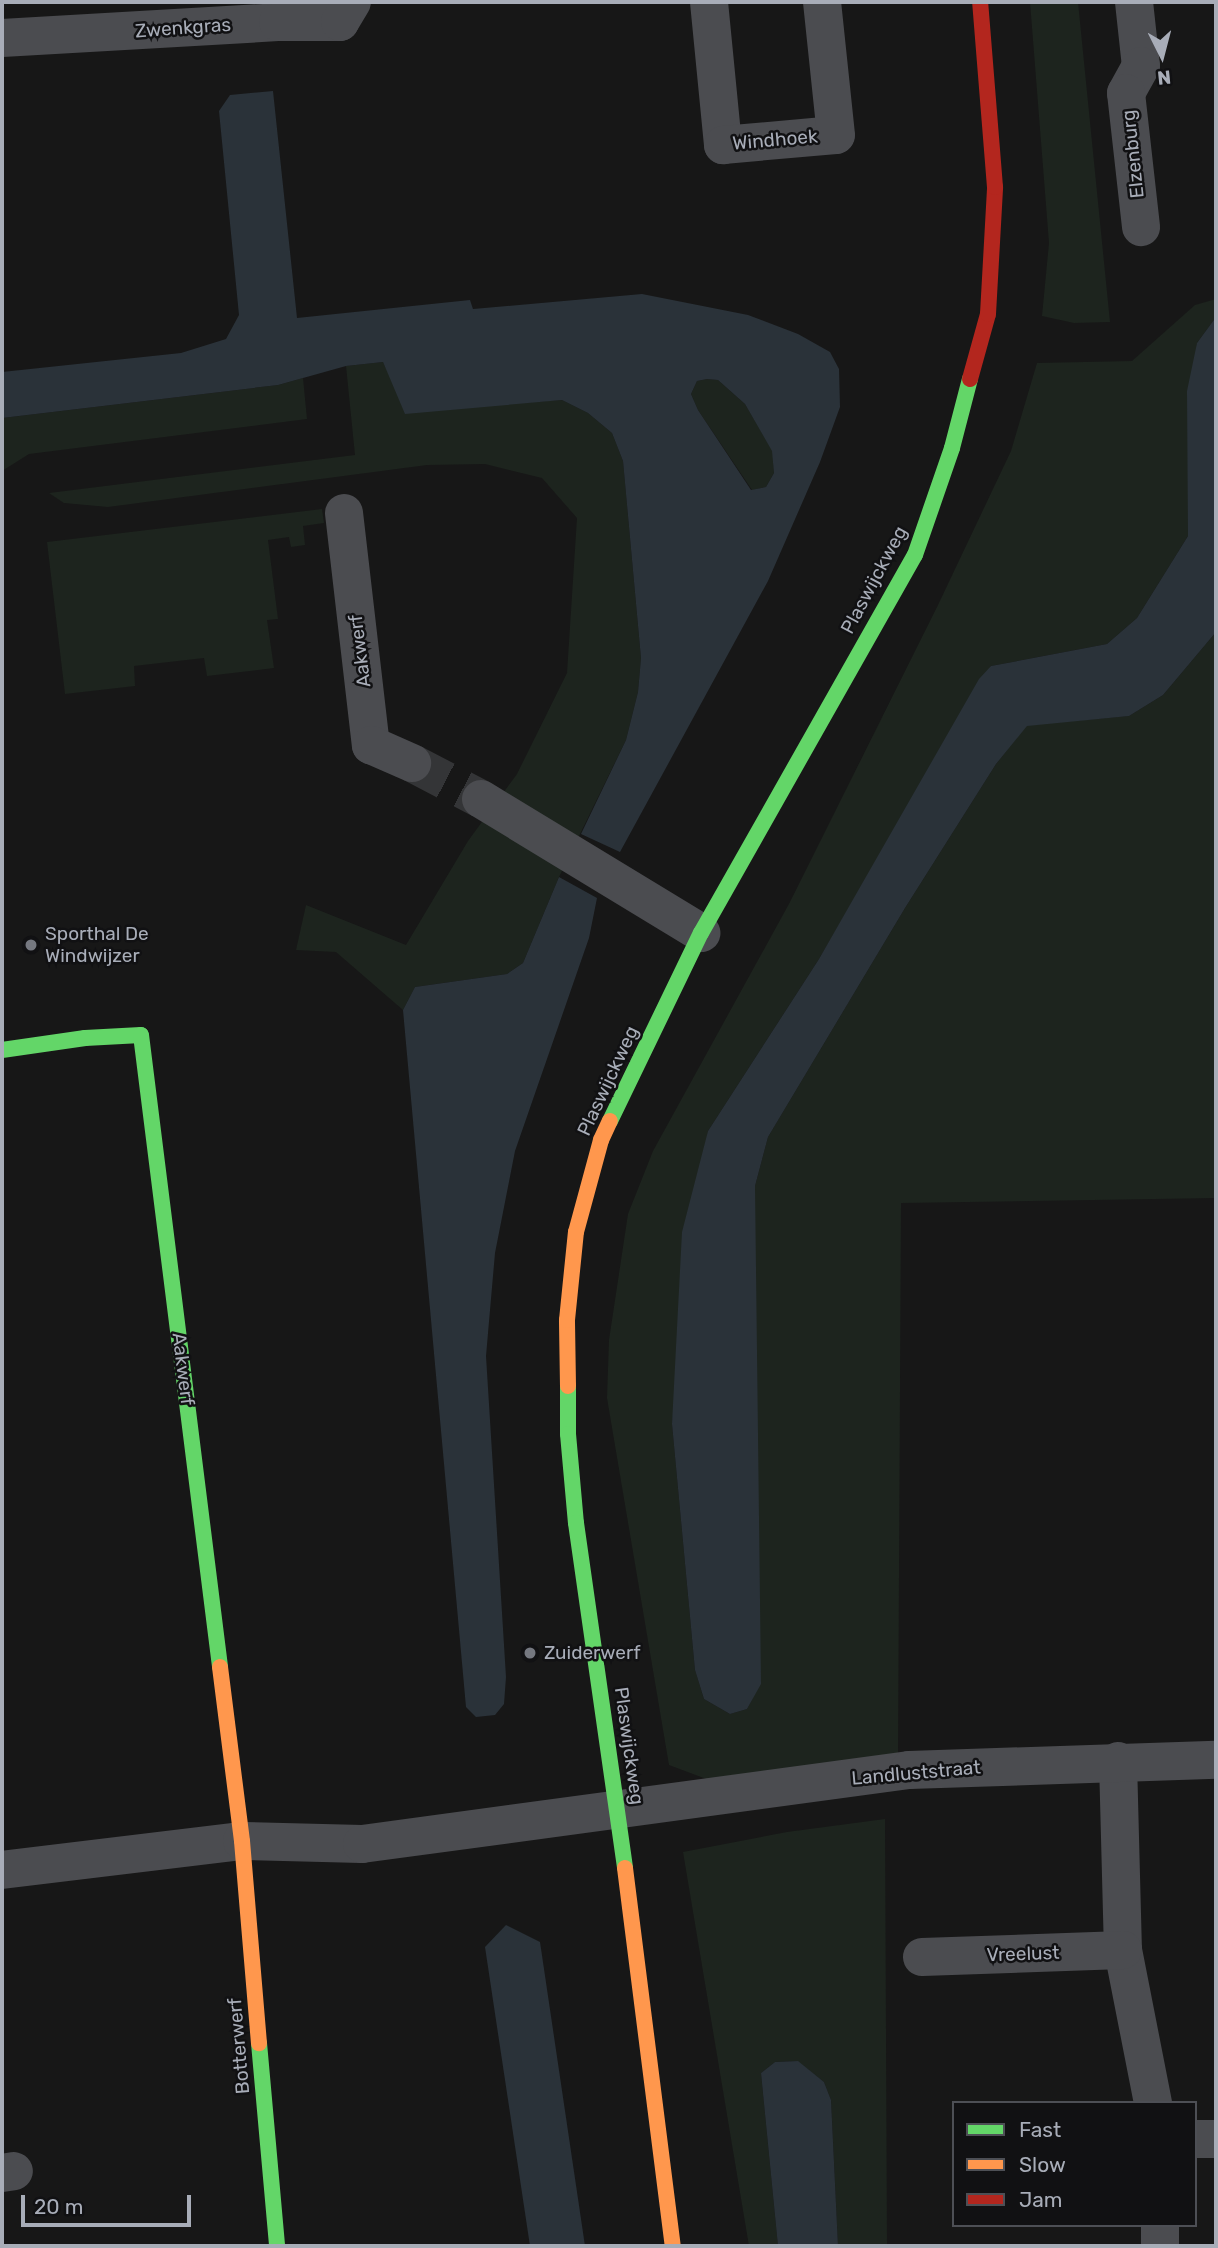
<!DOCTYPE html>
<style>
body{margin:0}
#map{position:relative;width:1218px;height:2248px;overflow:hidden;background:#171717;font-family:Rubik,sans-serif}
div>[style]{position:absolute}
.green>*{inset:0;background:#1d241e}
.water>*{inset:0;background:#2a3239}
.street-tunnel>*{height:38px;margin-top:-19px;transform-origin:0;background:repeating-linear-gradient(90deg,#343537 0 38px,transparent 0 57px)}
.street>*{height:38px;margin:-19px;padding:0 19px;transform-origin:19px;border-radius:19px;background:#4b4c50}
.fast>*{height:16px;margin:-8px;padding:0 8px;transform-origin:8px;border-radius:8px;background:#63d668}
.slow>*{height:16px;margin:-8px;padding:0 8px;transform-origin:8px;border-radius:8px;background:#ff974d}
.jam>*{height:16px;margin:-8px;padding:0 8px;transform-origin:8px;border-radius:8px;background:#b3261e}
.dots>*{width:19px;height:19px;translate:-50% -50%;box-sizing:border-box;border:4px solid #111113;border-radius:50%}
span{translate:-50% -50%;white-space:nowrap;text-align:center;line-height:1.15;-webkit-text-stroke:5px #111113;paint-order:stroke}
.street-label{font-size:19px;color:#a8adb8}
.poi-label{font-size:19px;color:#a8adb8}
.left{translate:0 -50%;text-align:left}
.frame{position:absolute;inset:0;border:4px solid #a8adb8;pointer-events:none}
.legend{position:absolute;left:952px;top:2101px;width:245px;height:126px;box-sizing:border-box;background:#111113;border:2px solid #4d4f55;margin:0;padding:9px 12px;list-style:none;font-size:21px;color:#a8adb8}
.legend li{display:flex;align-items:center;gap:14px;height:35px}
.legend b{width:35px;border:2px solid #4d4f55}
.north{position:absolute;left:1127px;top:21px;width:70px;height:70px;-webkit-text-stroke:5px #111113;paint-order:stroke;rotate:174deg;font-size:19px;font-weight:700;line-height:28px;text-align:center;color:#a8adb8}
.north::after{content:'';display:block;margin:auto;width:24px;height:32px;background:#a8adb8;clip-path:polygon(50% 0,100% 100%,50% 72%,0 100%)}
.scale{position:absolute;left:21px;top:2195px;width:170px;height:32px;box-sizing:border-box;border:4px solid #a8adb8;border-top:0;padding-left:9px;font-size:21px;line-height:24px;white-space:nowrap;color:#a8adb8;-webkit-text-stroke:5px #111113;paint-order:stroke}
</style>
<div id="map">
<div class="green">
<i style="clip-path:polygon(1030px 2px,1078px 2px,1110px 322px,1074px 323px,1042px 316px,1049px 243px)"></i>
<i style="clip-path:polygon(1216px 299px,1216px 317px,1197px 343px,1188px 536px,1137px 618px,1107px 644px,991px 666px,819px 959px,708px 1131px,672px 1424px,695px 1670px,704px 1699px,730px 1714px,747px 1709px,753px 1698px,755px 1186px,768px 1137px,905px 908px,996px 764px,1027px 725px,1129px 716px,1163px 695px,1216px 632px,1216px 1198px,901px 1203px,898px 1758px,709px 1780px,669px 1765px,607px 1398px,609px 1340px,628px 1214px,653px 1151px,790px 902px,938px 605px,1011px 451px,1037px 363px,1132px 361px,1195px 305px)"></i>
<i style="clip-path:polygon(383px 362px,394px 384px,518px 403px,562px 400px,588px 413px,612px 433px,623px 461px,641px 658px,638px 692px,626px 740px,559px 877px,523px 963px,507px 974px,415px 987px,403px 1010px,336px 952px,296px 950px,306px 905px,406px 945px,468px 841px,517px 774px,567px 673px,577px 518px,542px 478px,485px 464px,427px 465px,108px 507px,64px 503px,49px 493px,355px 455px,346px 366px)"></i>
<i style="clip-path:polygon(303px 378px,307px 419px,29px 454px,2px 471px,2px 418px,278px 385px)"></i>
<i style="clip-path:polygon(707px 379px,718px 380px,745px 404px,773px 451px,774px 473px,766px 487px,752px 490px,698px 410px,691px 394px,697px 381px)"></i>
<i style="clip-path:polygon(322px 509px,324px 523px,303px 526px,305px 545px,291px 547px,289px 537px,268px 540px,278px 619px,267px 620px,274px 668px,207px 676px,204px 658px,134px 666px,135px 686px,65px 694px,47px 542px)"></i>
<i style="clip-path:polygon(885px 1819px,887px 2246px,838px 2246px,831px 2100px,824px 2082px,797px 2061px,775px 2062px,761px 2073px,778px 2246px,749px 2246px,683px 1852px,787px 1832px)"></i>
</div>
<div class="water">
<i style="clip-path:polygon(evenodd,273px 91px,297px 318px,470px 300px,473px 309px,642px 294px,748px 315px,798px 334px,830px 352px,839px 369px,840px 407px,820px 462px,768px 581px,620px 852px,581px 834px,626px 740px,638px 692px,641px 658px,623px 461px,612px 433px,588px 413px,562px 400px,405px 414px,383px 362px,346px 366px,278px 385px,2px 418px,2px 372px,181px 353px,226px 339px,239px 315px,219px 111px,230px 95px,273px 91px,707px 379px,718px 380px,745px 404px,772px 451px,774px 473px,766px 487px,751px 490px,698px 410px,691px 394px,697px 381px,707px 379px)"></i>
<i style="clip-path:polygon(1216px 317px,1216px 632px,1163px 695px,1129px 716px,1027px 726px,996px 764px,905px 908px,768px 1137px,755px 1186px,761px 1684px,747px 1709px,730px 1714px,704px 1699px,695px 1670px,672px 1424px,682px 1232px,708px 1131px,819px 959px,979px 679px,991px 666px,1107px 644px,1137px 618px,1188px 536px,1187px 391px,1197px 343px)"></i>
<i style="clip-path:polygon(559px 877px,597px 898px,589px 938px,515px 1151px,495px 1253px,486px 1356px,506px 1677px,504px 1704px,495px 1715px,476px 1717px,466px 1707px,403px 1010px,415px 987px,507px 974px,523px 963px)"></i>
<i style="clip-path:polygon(506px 1925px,540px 1942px,585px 2246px,530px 2246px,485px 1947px)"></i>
<i style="clip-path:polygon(798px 2061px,824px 2082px,831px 2100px,838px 2246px,778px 2246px,761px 2073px,775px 2062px)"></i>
</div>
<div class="street-tunnel">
<i style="left:412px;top:763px;width:78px;rotate:27.6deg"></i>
</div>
<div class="street">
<i style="left:709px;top:2px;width:144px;rotate:84.4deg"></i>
<i style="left:723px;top:145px;width:113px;rotate:-5.1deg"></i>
<i style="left:836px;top:135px;width:134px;rotate:-96deg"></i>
<i style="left:1134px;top:2px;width:64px;rotate:83.8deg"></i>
<i style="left:1141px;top:66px;width:31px;rotate:119deg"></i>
<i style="left:1126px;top:93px;width:135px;rotate:83.6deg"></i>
<i style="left:2px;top:38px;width:276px;rotate:-3.3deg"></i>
<i style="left:278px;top:22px;width:62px"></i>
<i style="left:340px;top:22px;width:23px;rotate:-59deg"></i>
<i style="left:344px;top:513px;width:234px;rotate:83.4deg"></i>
<i style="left:371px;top:745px;width:45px;rotate:23.7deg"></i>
<i style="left:481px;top:799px;width:258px;rotate:31.3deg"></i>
<i style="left:1118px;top:1761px;width:189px;rotate:88.5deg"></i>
<i style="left:1123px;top:1950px;width:156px;rotate:78.9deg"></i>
<i style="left:2px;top:1870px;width:242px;rotate:-6.9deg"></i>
<i style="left:242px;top:1841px;width:120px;rotate:1.4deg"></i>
<i style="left:362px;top:1844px;width:552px;rotate:-7.7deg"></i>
<i style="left:909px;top:1770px;width:307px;rotate:-1.9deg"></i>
<i style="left:922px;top:1957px;width:201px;rotate:-2deg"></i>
<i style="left:1195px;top:2139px;width:21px"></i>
<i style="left:2px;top:2173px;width:12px;rotate:-9deg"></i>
<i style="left:1160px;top:2246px;width:21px;rotate:-90deg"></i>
</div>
<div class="fast">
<i style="left:2px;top:1050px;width:84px;rotate:-8.2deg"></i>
<i style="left:85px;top:1038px;width:56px;rotate:-3.1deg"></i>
<i style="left:141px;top:1035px;width:637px;rotate:82.87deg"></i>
<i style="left:610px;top:1121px;width:209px;rotate:-64.2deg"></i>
<i style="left:701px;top:933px;width:434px;rotate:-60.5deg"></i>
<i style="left:915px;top:555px;width:113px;rotate:-70.9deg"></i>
<i style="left:952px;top:448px;width:71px;rotate:-75.4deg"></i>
<i style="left:568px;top:1386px;width:48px;rotate:90deg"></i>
<i style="left:568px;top:1434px;width:89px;rotate:84.9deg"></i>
<i style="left:576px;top:1523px;width:348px;rotate:81.9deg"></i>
<i style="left:259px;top:2043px;width:204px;rotate:84.9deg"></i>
</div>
<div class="slow">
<i style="left:568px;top:1386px;width:66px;rotate:-90.9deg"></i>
<i style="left:567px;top:1320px;width:88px;rotate:-84.2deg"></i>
<i style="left:576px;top:1232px;width:95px;rotate:-74.8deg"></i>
<i style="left:601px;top:1140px;width:21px;rotate:-65deg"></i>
<i style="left:220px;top:1667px;width:175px;rotate:82.8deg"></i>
<i style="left:242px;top:1841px;width:203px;rotate:85.2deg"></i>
<i style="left:625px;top:1868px;width:381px;rotate:82.8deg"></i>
</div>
<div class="jam">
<i style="left:970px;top:379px;width:67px;rotate:-74.5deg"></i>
<i style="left:988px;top:314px;width:127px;rotate:-86.8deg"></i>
<i style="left:995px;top:187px;width:186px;rotate:-94.6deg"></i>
</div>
<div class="dots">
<i style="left:31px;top:945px;background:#757880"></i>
<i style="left:530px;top:1653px;background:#757880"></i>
</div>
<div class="street-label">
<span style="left:183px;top:28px;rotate:-4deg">Zwenkgras</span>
<span style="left:775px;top:140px;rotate:-5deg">Windhoek</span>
<span style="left:1133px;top:154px;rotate:-96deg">Elzenburg</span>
<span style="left:874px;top:580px;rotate:-62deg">Plaswijckweg</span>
<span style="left:360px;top:651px;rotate:-97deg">Aakwerf</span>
<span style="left:608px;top:1081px;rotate:-65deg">Plaswijckweg</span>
<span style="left:183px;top:1369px;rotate:83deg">Aakwerf</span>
<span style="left:629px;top:1746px;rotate:82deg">Plaswijckweg</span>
<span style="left:916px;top:1773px;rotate:-5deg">Landluststraat</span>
<span style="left:1023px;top:1954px;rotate:-2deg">Vreelust</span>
<span style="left:239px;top:2046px;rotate:-95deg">Botterwerf</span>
</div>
<div class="poi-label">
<span class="left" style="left:45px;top:945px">Sporthal De<br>Windwijzer</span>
<span class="left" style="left:544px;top:1653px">Zuiderwerf</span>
</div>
<div class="frame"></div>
<ul class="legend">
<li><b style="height:9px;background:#63d668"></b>Fast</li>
<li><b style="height:9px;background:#ff974d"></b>Slow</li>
<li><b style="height:9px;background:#b3261e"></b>Jam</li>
</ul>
<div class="north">N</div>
<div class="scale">20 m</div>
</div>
